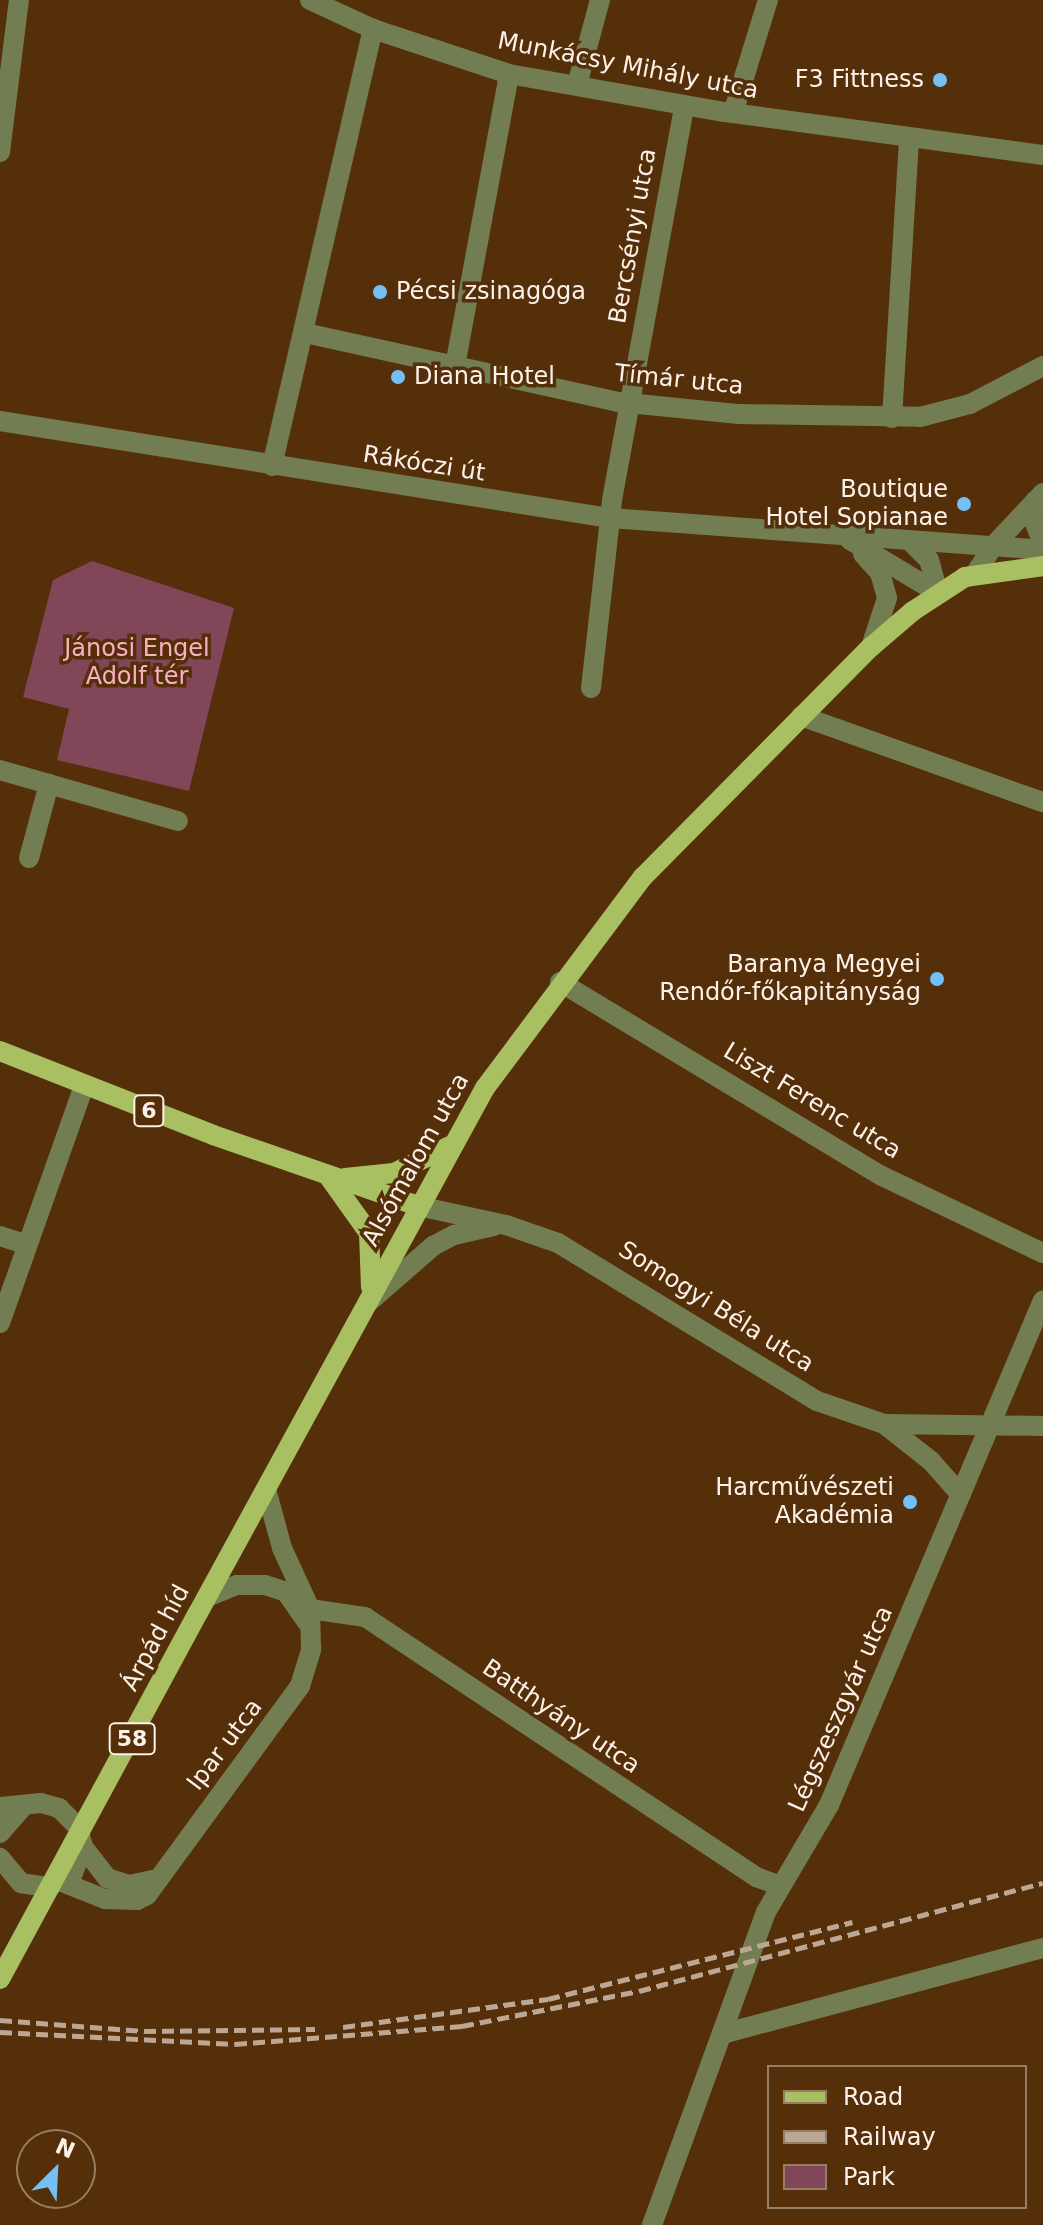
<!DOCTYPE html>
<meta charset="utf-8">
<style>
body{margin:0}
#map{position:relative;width:1043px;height:2225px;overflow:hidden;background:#542f09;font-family:"DejaVu Sans",sans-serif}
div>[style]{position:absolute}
.green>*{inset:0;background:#814658}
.minor>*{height:20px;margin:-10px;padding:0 10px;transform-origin:10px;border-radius:10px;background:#727e51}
.major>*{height:20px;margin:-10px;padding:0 10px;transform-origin:10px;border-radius:10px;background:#a8c061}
.rail>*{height:5px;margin-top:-2.5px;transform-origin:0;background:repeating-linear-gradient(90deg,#bba794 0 12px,transparent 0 18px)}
.major-bridge>*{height:20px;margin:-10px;padding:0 10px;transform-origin:10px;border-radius:10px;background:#a8c061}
.dots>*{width:22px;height:22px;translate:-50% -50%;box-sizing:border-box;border:4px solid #542f09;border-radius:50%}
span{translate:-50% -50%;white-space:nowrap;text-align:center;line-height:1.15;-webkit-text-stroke:7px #542f09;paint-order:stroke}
.shield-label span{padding:2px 6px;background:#542f09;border:2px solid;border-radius:6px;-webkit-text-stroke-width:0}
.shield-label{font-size:22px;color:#fcf2eb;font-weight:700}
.street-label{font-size:24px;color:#fcf2eb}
.poi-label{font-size:24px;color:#fcf2eb}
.right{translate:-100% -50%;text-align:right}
.left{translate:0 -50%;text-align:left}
.park-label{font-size:24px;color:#fbafc4}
.legend{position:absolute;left:767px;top:2065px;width:260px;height:144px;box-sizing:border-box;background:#542f09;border:2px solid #977d63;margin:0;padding:10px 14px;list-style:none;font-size:24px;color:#fcf2eb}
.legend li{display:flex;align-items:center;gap:16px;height:40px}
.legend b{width:40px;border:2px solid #977d63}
.north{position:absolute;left:16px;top:2129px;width:80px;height:80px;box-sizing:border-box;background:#542f09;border:2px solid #977d63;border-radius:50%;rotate:24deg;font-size:22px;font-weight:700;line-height:32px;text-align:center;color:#fcf2eb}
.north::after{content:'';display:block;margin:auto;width:28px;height:36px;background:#74c0f6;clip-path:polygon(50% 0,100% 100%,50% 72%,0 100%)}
</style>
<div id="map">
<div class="green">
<i style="clip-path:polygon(92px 561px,234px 608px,189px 791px,57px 760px,69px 709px,23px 697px,53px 580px)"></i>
</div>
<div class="minor">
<i style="left:310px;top:0;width:69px;rotate:24.7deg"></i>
<i style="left:373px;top:29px;width:143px;rotate:18.3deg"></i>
<i style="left:509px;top:74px;width:219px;rotate:10deg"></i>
<i style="left:725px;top:112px;width:321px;rotate:7.7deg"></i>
<i style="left:577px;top:85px;width:88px;rotate:-74.9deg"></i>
<i style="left:733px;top:113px;width:118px;rotate:-72.8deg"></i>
<i style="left:0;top:152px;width:153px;rotate:-82.9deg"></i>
<i style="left:305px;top:333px;width:321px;rotate:12.4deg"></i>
<i style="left:618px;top:402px;width:122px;rotate:5.7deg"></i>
<i style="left:739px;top:414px;width:181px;rotate:0.9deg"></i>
<i style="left:920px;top:417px;width:52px;rotate:-14.6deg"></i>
<i style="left:970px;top:404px;width:82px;rotate:-27.5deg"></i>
<i style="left:455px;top:366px;width:297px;rotate:-79.5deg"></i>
<i style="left:892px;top:418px;width:281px;rotate:-86.5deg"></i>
<i style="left:0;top:421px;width:618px;rotate:9.04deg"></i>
<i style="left:610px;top:518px;width:434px;rotate:4.2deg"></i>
<i style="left:272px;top:466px;width:449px;rotate:-77deg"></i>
<i style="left:1035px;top:501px;width:20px;rotate:93deg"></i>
<i style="left:1034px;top:521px;width:24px;rotate:68deg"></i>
<i style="left:850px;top:540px;width:103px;rotate:31.1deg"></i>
<i style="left:938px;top:593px;width:34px;rotate:-105deg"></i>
<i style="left:929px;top:560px;width:25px;rotate:-135deg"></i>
<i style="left:863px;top:554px;width:25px;rotate:48deg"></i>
<i style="left:880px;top:573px;width:26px;rotate:74deg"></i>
<i style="left:887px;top:598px;width:52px;rotate:108.1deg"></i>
<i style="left:975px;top:574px;width:33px;rotate:-57deg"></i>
<i style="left:993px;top:546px;width:73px;rotate:-46.7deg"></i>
<i style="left:591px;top:688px;width:189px;rotate:-83.6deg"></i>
<i style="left:612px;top:500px;width:401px;rotate:-79.6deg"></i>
<i style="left:801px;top:716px;width:257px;rotate:19.6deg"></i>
<i style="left:0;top:770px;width:185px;rotate:16deg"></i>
<i style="left:29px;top:858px;width:77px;rotate:-74.9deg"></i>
<i style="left:560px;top:982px;width:376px;rotate:31.1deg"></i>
<i style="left:882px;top:1176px;width:178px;rotate:25.6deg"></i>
<i style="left:418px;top:1206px;width:90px;rotate:12.2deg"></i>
<i style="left:506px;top:1225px;width:55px;rotate:19.1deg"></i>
<i style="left:558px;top:1243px;width:303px;rotate:31.4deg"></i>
<i style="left:817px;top:1401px;width:71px;rotate:18.9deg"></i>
<i style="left:884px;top:1424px;width:159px;rotate:0.7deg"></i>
<i style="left:0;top:1236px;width:28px;rotate:18deg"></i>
<i style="left:370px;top:1301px;width:84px;rotate:-41.1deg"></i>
<i style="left:433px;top:1246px;width:24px;rotate:-28deg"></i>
<i style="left:454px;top:1235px;width:41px;rotate:-12.7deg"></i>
<i style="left:0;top:1323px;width:251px;rotate:-70.5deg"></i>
<i style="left:884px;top:1424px;width:60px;rotate:38.2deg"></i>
<i style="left:931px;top:1461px;width:45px;rotate:48.6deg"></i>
<i style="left:207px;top:1597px;width:32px;rotate:-22deg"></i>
<i style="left:237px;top:1585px;width:28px"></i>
<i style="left:265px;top:1585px;width:22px;rotate:18deg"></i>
<i style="left:286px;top:1592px;width:37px;rotate:55deg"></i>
<i style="left:310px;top:1609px;width:56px;rotate:8.3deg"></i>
<i style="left:365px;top:1617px;width:470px;rotate:33.6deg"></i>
<i style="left:756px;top:1877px;width:23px;rotate:20deg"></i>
<i style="left:0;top:1807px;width:41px;rotate:-5.6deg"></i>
<i style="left:41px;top:1803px;width:19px;rotate:16deg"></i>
<i style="left:59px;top:1808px;width:27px;rotate:45deg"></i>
<i style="left:78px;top:1827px;width:21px;rotate:76deg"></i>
<i style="left:83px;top:1847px;width:28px;rotate:111deg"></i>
<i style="left:73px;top:1873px;width:29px;rotate:151deg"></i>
<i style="left:48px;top:1887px;width:27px;rotate:-172deg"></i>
<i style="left:21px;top:1883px;width:33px;rotate:-130deg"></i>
<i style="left:0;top:1833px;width:35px;rotate:-49deg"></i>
<i style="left:83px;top:1847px;width:39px;rotate:52deg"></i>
<i style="left:107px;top:1878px;width:23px;rotate:18deg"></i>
<i style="left:129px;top:1885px;width:29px;rotate:-12deg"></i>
<i style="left:62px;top:1882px;width:46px;rotate:21.6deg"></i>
<i style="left:105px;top:1899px;width:32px;rotate:2deg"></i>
<i style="left:137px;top:1900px;width:11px;rotate:-27deg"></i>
<i style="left:147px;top:1895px;width:259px;rotate:-53.8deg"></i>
<i style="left:300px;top:1686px;width:39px;rotate:-73deg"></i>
<i style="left:311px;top:1649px;width:40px;rotate:-91.4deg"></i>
<i style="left:310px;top:1609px;width:67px;rotate:-114.7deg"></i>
<i style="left:282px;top:1548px;width:61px;rotate:-105.2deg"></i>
<i style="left:722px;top:2034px;width:332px;rotate:-15deg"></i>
<i style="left:652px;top:2225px;width:333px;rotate:-70deg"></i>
<i style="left:766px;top:1912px;width:124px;rotate:-59.5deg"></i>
<i style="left:829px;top:1805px;width:548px;rotate:-67.03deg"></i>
</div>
<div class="major">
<i style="left:0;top:1051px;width:229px;rotate:21.5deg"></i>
<i style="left:213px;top:1135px;width:217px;rotate:19.1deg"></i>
<i style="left:329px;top:1177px;width:69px;rotate:54.5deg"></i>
<i style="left:369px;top:1233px;width:54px;rotate:87.9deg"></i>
<i style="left:345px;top:1178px;width:49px;rotate:-5.8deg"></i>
<i style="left:394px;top:1173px;width:62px;rotate:-25.7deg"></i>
<i style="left:198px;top:1613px;width:598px;rotate:-61.34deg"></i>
<i style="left:485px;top:1088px;width:264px;rotate:-53.2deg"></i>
<i style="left:643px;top:877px;width:324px;rotate:-45.3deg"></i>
<i style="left:871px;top:647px;width:55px;rotate:-40.6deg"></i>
<i style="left:913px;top:611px;width:62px;rotate:-33.2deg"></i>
<i style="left:965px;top:577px;width:79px;rotate:-8deg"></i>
</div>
<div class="rail">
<i style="left:0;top:2020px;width:144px;rotate:4.4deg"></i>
<i style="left:144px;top:2031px;width:171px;rotate:-0.7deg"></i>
<i style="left:343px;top:2027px;width:207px;rotate:-7.8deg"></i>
<i style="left:548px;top:1999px;width:314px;rotate:-14.2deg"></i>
<i style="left:0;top:2032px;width:235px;rotate:2.9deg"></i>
<i style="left:235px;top:2044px;width:228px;rotate:-4.5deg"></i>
<i style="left:462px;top:2026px;width:180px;rotate:-11.2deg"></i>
<i style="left:639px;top:1991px;width:418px;rotate:-15deg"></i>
</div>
<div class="major-bridge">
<i style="left:0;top:1979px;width:416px;rotate:-61.6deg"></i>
</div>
<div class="dots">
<i style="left:940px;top:80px;background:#74c0f6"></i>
<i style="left:380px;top:292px;background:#74c0f6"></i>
<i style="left:398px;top:377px;background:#74c0f6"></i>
<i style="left:964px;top:504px;background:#74c0f6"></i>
<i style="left:937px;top:979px;background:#74c0f6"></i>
<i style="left:910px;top:1502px;background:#74c0f6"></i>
</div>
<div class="shield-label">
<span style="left:149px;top:1111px">6</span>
<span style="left:132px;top:1739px">58</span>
</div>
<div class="street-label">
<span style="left:628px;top:66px;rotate:11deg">Munkácsy Mihály utca</span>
<span style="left:633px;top:236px;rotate:-80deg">Bercsényi utca</span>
<span style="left:679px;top:380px;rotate:6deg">Tímár utca</span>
<span style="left:424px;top:464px;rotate:9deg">Rákóczi út</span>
<span style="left:812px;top:1101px;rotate:31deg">Liszt Ferenc utca</span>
<span style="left:416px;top:1160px;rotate:-61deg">Alsómalom utca</span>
<span style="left:716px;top:1307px;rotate:32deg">Somogyi Béla utca</span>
<span style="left:156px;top:1638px;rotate:-62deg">Árpád híd</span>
<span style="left:841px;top:1709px;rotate:-66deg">Légszeszgyár utca</span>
<span style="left:561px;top:1717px;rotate:34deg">Batthyány utca</span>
<span style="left:225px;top:1745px;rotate:-53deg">Ipar utca</span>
</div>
<div class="poi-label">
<span class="right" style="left:924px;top:80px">F3 Fittness</span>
<span class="left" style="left:396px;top:292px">Pécsi zsinagóga</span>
<span class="left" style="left:414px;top:377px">Diana Hotel</span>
<span class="right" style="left:948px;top:504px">Boutique<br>Hotel Sopianae</span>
<span class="right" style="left:921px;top:979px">Baranya Megyei<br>Rendőr-főkapitányság</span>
<span class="right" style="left:894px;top:1502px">Harcművészeti<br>Akadémia</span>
</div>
<div class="park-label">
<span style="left:137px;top:663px">Jánosi Engel<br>Adolf tér</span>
</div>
<ul class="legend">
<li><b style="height:10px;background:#a8c061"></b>Road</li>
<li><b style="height:10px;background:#bba794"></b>Railway</li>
<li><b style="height:22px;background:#814658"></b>Park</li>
</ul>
<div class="north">N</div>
</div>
